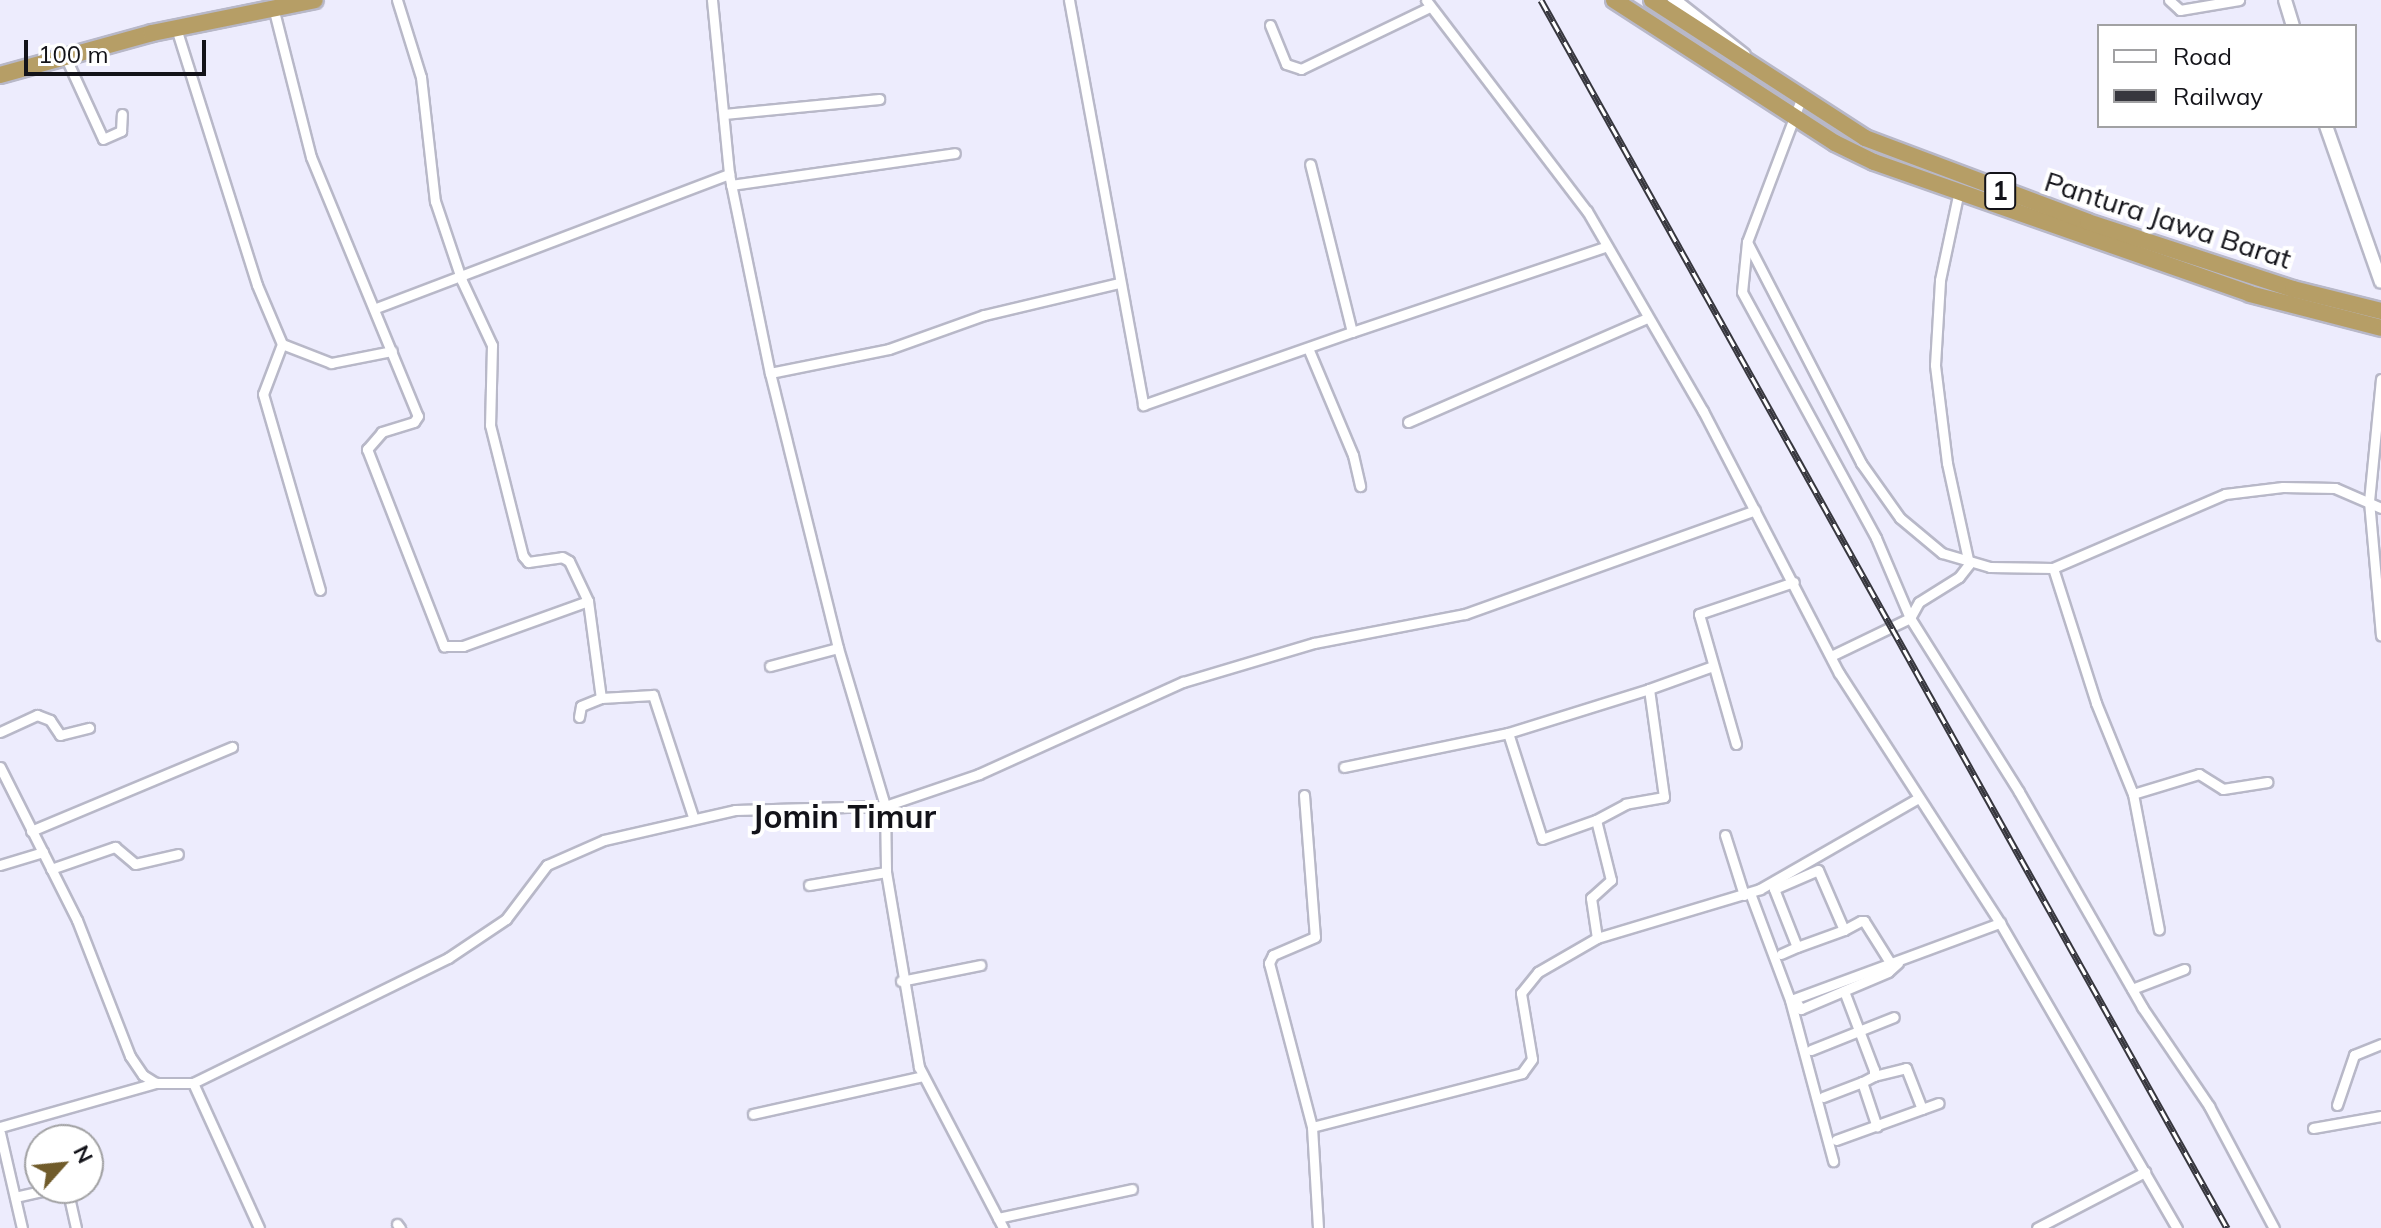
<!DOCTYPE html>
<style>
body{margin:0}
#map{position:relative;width:2381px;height:1228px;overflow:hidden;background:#edecfd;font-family:Mulish,sans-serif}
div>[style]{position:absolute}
.roads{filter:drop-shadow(2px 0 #b8b8c8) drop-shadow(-2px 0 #b8b8c8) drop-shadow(0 2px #b8b8c8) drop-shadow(0 -2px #b8b8c8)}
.minor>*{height:9px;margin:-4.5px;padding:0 4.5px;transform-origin:4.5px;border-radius:4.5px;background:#fff}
.tertiary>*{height:12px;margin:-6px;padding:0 6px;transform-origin:6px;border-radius:6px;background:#fff}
.trunk>*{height:16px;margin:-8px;padding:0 8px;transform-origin:8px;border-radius:8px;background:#b69e66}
.rail>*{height:7px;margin-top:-3.5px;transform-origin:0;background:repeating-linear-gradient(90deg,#fff 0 12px,#37373e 0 24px);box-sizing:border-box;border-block:2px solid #37373e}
span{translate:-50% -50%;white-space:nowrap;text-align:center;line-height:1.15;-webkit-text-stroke:8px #fff;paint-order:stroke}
.shield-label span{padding:2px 6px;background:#fff;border:2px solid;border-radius:6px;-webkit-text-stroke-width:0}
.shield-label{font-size:26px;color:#131319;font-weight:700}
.street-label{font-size:28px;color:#131319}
.quarter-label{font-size:32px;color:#131319;font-weight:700}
.legend{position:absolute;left:2097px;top:24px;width:260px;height:104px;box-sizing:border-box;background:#fff;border:2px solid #a1a1a3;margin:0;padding:10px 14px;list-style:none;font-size:24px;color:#131319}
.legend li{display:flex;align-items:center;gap:16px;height:40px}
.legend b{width:40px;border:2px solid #a1a1a3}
.north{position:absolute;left:24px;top:1124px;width:80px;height:80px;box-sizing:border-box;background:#fff;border:2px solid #a1a1a3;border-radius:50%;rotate:63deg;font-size:22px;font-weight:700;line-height:32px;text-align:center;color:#131319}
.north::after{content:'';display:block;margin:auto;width:28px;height:36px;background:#705b2a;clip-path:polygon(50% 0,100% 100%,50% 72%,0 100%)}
.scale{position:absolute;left:24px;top:40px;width:182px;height:36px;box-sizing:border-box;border:4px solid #131319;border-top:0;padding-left:10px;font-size:24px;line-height:28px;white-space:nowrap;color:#131319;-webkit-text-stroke:6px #fff;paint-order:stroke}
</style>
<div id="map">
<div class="roads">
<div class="minor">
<i style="left:397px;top:0;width:81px;rotate:72.7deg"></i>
<i style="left:421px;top:77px;width:125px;rotate:83.6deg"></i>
<i style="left:435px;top:201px;width:84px;rotate:71.4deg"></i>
<i style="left:462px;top:281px;width:71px;rotate:64.9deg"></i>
<i style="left:492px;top:345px;width:80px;rotate:91.4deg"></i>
<i style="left:490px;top:425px;width:135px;rotate:75.9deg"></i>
<i style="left:523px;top:556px;width:8px;rotate:50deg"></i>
<i style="left:528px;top:562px;width:34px;rotate:-8deg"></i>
<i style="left:562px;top:557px;width:8px;rotate:30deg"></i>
<i style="left:569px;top:561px;width:44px;rotate:64.6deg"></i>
<i style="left:588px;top:601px;width:98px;rotate:82.4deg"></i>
<i style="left:601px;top:698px;width:52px;rotate:-3.3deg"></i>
<i style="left:653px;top:695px;width:128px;rotate:71.8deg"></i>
<i style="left:712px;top:0;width:175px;rotate:84.4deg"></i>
<i style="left:729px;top:174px;width:203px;rotate:78.4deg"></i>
<i style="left:770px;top:373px;width:283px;rotate:76.1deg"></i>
<i style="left:838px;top:648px;width:165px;rotate:73.4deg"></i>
<i style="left:885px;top:806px;width:66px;rotate:89.1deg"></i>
<i style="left:886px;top:872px;width:198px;rotate:80.4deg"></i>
<i style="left:919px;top:1067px;width:182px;rotate:62.4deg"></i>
<i style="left:1069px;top:0;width:412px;rotate:79.6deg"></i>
<i style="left:1143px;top:405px;width:221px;rotate:-19.3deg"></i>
<i style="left:1352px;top:332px;width:173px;rotate:-104deg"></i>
<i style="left:1426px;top:0;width:265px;rotate:52.7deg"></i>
<i style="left:1587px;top:211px;width:231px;rotate:59.9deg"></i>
<i style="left:1703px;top:411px;width:295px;rotate:62.6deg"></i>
<i style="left:1839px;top:673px;width:297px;rotate:57.2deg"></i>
<i style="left:2000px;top:923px;width:353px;rotate:59.9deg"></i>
<i style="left:2169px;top:0;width:15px;rotate:42deg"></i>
<i style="left:2180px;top:10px;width:60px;rotate:-9.6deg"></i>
<i style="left:273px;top:7px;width:155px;rotate:75.8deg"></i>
<i style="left:311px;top:157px;width:280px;rotate:67.6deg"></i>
<i style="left:418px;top:416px;width:7px;rotate:124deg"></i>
<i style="left:414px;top:422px;width:34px;rotate:163deg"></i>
<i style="left:382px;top:432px;width:23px;rotate:131deg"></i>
<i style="left:367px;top:449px;width:212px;rotate:68.7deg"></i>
<i style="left:444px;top:646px;width:19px"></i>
<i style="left:463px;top:646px;width:133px;rotate:-19.8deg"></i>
<i style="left:1270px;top:25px;width:42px;rotate:67.7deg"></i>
<i style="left:1286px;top:64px;width:16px;rotate:18deg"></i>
<i style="left:1301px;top:69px;width:143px;rotate:-25.7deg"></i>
<i style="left:176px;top:28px;width:269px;rotate:72.5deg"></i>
<i style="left:257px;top:285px;width:64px;rotate:67deg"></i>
<i style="left:282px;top:344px;width:53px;rotate:110.8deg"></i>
<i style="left:263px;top:394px;width:204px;rotate:73.8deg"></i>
<i style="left:65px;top:56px;width:91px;rotate:65.4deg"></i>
<i style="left:103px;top:139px;width:20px;rotate:-24deg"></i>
<i style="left:121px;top:131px;width:17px;rotate:-87deg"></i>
<i style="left:1801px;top:99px;width:153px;rotate:110.7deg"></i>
<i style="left:1747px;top:242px;width:50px;rotate:95.7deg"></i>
<i style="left:1742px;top:292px;width:280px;rotate:61.4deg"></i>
<i style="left:1876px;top:538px;width:87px;rotate:67deg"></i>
<i style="left:1910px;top:618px;width:205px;rotate:57.9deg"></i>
<i style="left:2019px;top:792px;width:248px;rotate:60.2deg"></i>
<i style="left:2142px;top:1007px;width:120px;rotate:55.9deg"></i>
<i style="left:2209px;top:1106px;width:138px;rotate:62deg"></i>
<i style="left:724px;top:114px;width:156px;rotate:-5.5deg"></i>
<i style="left:731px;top:185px;width:226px;rotate:-8.1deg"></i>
<i style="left:1747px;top:242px;width:249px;rotate:62.7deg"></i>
<i style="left:1861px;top:463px;width:67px;rotate:54.7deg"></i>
<i style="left:1900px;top:518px;width:55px;rotate:39.8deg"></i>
<i style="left:1942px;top:553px;width:50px;rotate:16.3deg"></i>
<i style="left:1990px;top:567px;width:63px;rotate:0.9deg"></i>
<i style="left:2053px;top:568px;width:187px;rotate:-23.3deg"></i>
<i style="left:2225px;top:494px;width:58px;rotate:-6.9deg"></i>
<i style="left:2283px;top:487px;width:52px;rotate:1.1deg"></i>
<i style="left:2335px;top:488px;width:50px;rotate:23.5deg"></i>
<i style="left:376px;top:308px;width:378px;rotate:-20.8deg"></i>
<i style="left:1352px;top:332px;width:269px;rotate:-18.6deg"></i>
<i style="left:282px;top:344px;width:53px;rotate:21.2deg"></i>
<i style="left:331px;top:363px;width:62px;rotate:-11.1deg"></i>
<i style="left:1308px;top:348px;width:116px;rotate:67.2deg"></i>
<i style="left:1353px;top:455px;width:32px;rotate:77deg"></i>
<i style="left:770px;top:373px;width:121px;rotate:-11.4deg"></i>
<i style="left:889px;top:349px;width:101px;rotate:-19.7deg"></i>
<i style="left:984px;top:315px;width:139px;rotate:-13.3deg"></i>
<i style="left:2381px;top:379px;width:123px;rotate:95.6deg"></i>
<i style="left:2369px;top:501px;width:135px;rotate:84.9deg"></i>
<i style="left:1408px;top:422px;width:261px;rotate:-23.5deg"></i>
<i style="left:2053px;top:568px;width:142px;rotate:72.3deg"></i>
<i style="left:2096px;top:703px;width:98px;rotate:67.9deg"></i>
<i style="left:2133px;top:794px;width:138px;rotate:79.2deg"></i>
<i style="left:1831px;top:656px;width:88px;rotate:-25.7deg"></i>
<i style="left:1910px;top:618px;width:18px;rotate:-61deg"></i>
<i style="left:1919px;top:602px;width:47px;rotate:-32deg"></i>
<i style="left:1959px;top:577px;width:16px;rotate:-52deg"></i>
<i style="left:1969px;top:564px;width:103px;rotate:-102.3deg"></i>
<i style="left:1947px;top:463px;width:99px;rotate:-97deg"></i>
<i style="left:1935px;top:365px;width:85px;rotate:-86.6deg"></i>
<i style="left:1940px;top:280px;width:87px;rotate:-78deg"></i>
<i style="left:770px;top:666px;width:70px;rotate:-14.8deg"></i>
<i style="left:1649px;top:689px;width:68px;rotate:-19.8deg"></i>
<i style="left:579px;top:717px;width:11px;rotate:-80deg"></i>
<i style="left:581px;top:706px;width:22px;rotate:-22deg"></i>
<i style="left:0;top:732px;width:41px;rotate:-24.7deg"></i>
<i style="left:37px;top:715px;width:14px;rotate:21deg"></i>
<i style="left:50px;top:720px;width:18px;rotate:56deg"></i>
<i style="left:60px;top:735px;width:30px;rotate:-14deg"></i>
<i style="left:1508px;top:733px;width:111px;rotate:72.2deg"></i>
<i style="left:1542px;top:839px;width:57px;rotate:-19.4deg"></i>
<i style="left:1736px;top:744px;width:135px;rotate:-105.9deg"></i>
<i style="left:1699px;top:614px;width:100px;rotate:-18.6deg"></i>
<i style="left:0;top:767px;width:171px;rotate:63.3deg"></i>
<i style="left:77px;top:920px;width:146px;rotate:68.7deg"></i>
<i style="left:130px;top:1056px;width:23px;rotate:56deg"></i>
<i style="left:143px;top:1075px;width:15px;rotate:32deg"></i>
<i style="left:156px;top:1083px;width:37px"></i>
<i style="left:193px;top:1083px;width:159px;rotate:65.5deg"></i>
<i style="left:1344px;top:767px;width:167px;rotate:-11.7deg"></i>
<i style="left:1508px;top:733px;width:148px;rotate:-17.3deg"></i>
<i style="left:1649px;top:689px;width:109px;rotate:82.1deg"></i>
<i style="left:1664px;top:797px;width:39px;rotate:170deg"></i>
<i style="left:1626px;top:804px;width:34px;rotate:152deg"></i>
<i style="left:1596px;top:820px;width:62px;rotate:76deg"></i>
<i style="left:1611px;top:880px;width:27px;rotate:138deg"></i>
<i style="left:1591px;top:898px;width:40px;rotate:81.5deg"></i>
<i style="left:2133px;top:794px;width:69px;rotate:-16.9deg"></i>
<i style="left:2199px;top:774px;width:28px;rotate:32deg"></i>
<i style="left:2223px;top:789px;width:45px;rotate:-9deg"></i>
<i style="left:1304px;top:795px;width:142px;rotate:85.6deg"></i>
<i style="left:1315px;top:937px;width:46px;rotate:156.8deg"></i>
<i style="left:1273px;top:955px;width:9px;rotate:117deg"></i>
<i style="left:1269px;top:963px;width:170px;rotate:75.3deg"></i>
<i style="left:1312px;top:1127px;width:101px;rotate:86.6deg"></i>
<i style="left:31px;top:831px;width:218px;rotate:-22.7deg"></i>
<i style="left:1725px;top:835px;width:63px;rotate:72.4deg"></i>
<i style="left:0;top:865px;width:45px;rotate:-16.8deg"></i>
<i style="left:51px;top:869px;width:68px;rotate:-19deg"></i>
<i style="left:115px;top:847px;width:26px;rotate:40deg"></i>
<i style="left:135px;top:864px;width:44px;rotate:-13.1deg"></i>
<i style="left:809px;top:885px;width:78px;rotate:-9.6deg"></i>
<i style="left:1750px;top:893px;width:114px;rotate:69.5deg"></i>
<i style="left:1790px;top:1000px;width:167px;rotate:75deg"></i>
<i style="left:1844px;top:930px;width:65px;rotate:-113.4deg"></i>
<i style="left:1818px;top:870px;width:48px;rotate:156.6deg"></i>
<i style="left:1774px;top:889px;width:62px;rotate:68.4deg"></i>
<i style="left:1797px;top:947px;width:50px;rotate:-19.9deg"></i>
<i style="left:1844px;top:930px;width:19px;rotate:-28deg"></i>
<i style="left:1861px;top:921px;width:3px"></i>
<i style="left:1864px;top:921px;width:51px;rotate:57.9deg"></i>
<i style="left:1781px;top:954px;width:17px;rotate:-24deg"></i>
<i style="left:1898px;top:963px;width:13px;rotate:138deg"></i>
<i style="left:1888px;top:972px;width:95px;rotate:157deg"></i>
<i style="left:1801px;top:1009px;width:12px;rotate:-125deg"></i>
<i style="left:1794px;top:999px;width:220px;rotate:-20.3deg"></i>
<i style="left:901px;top:981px;width:81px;rotate:-11.4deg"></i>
<i style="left:2132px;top:989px;width:56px;rotate:-21deg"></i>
<i style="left:1844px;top:991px;width:85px;rotate:69.2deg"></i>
<i style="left:1874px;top:1070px;width:6px;rotate:90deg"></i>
<i style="left:1874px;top:1076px;width:13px;rotate:153deg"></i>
<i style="left:1862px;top:1082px;width:47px;rotate:71.6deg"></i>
<i style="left:1811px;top:1050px;width:89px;rotate:-21.7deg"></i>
<i style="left:1874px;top:1076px;width:33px;rotate:-14deg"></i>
<i style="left:1906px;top:1068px;width:44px;rotate:68.7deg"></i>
<i style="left:193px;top:1083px;width:284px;rotate:-26.1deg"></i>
<i style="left:448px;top:958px;width:70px;rotate:-33.9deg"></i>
<i style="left:506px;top:919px;width:68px;rotate:-52.8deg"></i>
<i style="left:547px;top:865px;width:62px;rotate:-23.7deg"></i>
<i style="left:604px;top:840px;width:134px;rotate:-12.9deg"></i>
<i style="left:735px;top:810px;width:150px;rotate:-1.5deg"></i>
<i style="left:885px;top:806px;width:99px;rotate:-18.8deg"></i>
<i style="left:979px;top:774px;width:224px;rotate:-24.3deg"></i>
<i style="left:1183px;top:682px;width:137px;rotate:-16.6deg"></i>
<i style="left:1314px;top:643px;width:154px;rotate:-10.9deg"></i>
<i style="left:1465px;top:614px;width:308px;rotate:-19.7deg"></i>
<i style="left:1823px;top:1097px;width:42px;rotate:-21deg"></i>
<i style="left:2337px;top:1105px;width:53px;rotate:-71.2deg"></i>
<i style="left:2354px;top:1055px;width:29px;rotate:-22deg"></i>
<i style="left:753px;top:1114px;width:174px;rotate:-12.6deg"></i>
<i style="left:0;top:1127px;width:162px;rotate:-15.8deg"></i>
<i style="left:1312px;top:1127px;width:217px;rotate:-14.4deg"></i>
<i style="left:1522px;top:1073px;width:17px;rotate:-54deg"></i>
<i style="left:1532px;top:1059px;width:67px;rotate:-99.5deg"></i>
<i style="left:1521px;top:993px;width:27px;rotate:-51deg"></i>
<i style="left:1538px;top:972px;width:68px;rotate:-30deg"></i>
<i style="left:1597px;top:938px;width:170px;rotate:-16.7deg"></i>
<i style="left:1760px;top:889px;width:182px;rotate:-29.9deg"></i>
<i style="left:2313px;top:1128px;width:69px;rotate:-10deg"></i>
<i style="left:0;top:1133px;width:98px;rotate:77deg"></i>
<i style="left:1836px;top:1140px;width:109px;rotate:-19.8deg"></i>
<i style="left:67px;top:1188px;width:41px;rotate:77.3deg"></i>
<i style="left:15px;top:1197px;width:41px;rotate:-12.7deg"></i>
<i style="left:998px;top:1218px;width:137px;rotate:-12.2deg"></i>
<i style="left:397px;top:1224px;width:5px;rotate:53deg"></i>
<i style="left:2037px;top:1228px;width:122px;rotate:-27.4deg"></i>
</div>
<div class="tertiary">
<i style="left:1674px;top:0;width:89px;rotate:38.2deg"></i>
<i style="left:2285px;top:0;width:27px;rotate:73deg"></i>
<i style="left:2326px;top:126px;width:165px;rotate:70.6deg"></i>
</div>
<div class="trunk">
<i style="left:1614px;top:0;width:263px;rotate:32.9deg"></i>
<i style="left:1835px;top:143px;width:43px;rotate:26deg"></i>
<i style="left:1874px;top:162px;width:398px;rotate:19.3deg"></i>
<i style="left:2250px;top:294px;width:135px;rotate:14.5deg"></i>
<i style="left:1652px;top:0;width:254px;rotate:32.9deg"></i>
<i style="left:1865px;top:138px;width:238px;rotate:20.6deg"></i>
<i style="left:2088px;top:222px;width:216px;rotate:18.1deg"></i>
<i style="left:2293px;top:289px;width:91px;rotate:14deg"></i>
<i style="left:0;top:75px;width:158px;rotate:-15.4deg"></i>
<i style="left:152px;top:33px;width:166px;rotate:-11.4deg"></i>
</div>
</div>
<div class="rail">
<i style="left:1541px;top:0;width:1407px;rotate:60.81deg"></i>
</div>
<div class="shield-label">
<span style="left:2000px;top:191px">1</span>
</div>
<div class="street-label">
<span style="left:2168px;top:220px;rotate:18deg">Pantura Jawa Barat</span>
</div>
<div class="quarter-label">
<span style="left:844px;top:816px">Jomin Timur</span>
</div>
<ul class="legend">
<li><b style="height:10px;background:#fff"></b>Road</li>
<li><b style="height:10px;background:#37373e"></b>Railway</li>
</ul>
<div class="north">N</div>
<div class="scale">100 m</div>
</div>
